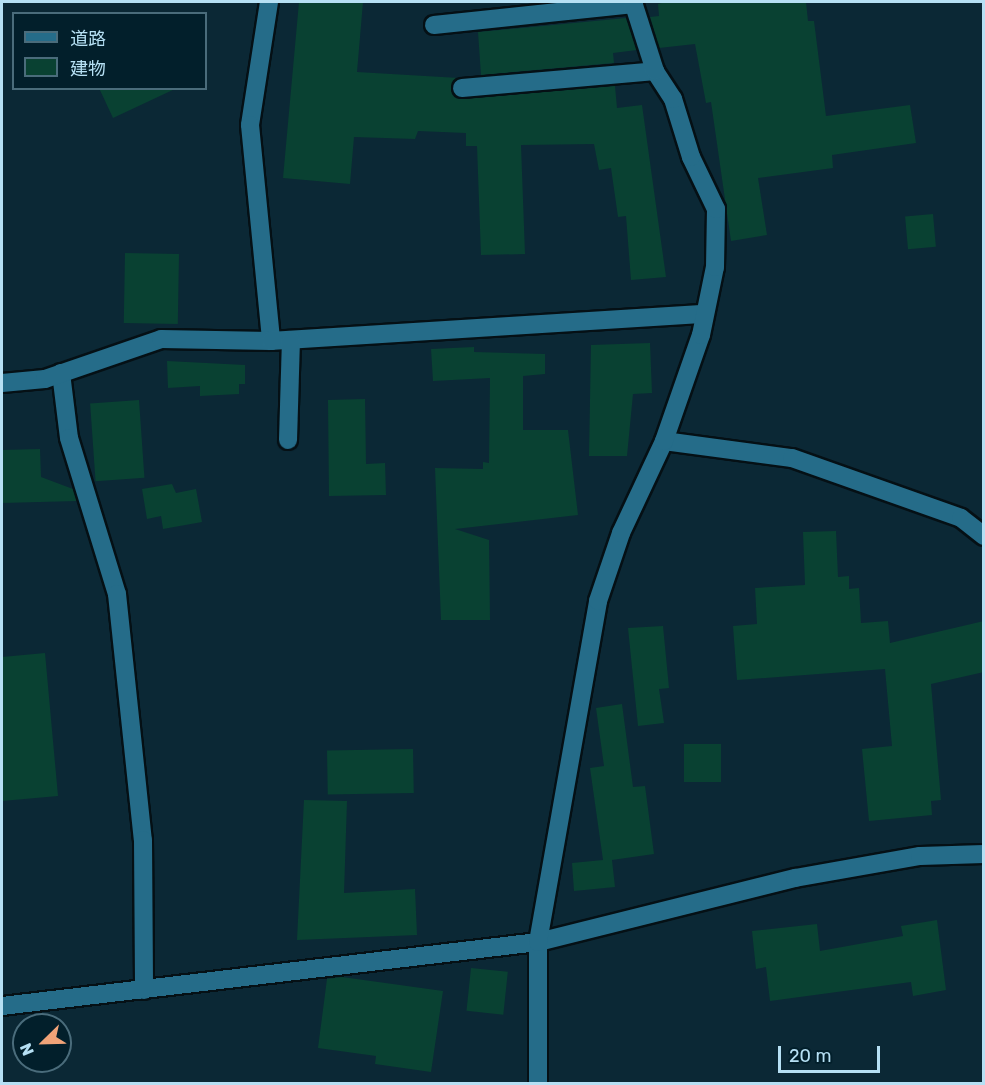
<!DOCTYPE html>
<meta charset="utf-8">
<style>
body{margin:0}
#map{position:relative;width:985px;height:1085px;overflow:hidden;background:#0b2835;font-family:Rubik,"Noto Sans JP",sans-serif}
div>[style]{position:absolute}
.building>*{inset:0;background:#094132;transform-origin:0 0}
.roads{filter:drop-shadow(2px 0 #051015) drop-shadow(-2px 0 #051015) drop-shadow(0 2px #051015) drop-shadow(0 -2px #051015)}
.minor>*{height:18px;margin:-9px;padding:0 9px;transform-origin:9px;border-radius:9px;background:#256c89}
span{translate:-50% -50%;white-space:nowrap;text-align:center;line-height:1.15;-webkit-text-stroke:4.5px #021f2b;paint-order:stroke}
.frame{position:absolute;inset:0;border:3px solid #b6e0f4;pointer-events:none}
.legend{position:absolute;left:12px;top:12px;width:195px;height:78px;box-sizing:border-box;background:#021f2b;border:2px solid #4a6c7b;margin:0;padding:8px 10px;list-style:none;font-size:18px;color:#b6e0f4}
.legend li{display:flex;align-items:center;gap:12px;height:30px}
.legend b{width:30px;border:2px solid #4a6c7b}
.north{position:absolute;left:12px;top:1013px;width:60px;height:60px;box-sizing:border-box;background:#021f2b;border:2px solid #4a6c7b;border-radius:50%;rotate:247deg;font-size:16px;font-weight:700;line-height:24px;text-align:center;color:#b6e0f4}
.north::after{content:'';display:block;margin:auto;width:21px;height:27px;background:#f0a378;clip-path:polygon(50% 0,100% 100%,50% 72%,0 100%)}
.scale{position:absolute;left:778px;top:1046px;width:102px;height:27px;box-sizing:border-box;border:3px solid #b6e0f4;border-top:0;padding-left:8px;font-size:18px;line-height:21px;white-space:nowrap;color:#b6e0f4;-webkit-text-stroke:4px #021f2b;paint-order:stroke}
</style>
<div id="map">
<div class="building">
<i style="clip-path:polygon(299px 2px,363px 2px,357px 72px,459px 78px,451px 90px,462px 99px,615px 86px,617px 108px,642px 105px,666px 277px,631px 280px,626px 216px,618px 217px,611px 168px,599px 170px,594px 144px,521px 145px,525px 254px,481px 255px,477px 146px,466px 146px,466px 133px,418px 131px,415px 139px,354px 137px,350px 184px,283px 178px)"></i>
<i style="clip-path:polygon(665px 2px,806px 2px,808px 21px,814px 21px,826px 116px,910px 105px,916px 143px,832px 155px,833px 168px,758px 178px,767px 235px,731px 241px,711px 102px,706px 103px,695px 44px,659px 48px,650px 17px,659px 16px,658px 4px)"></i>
<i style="clip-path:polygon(626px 18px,637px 50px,613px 53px,614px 63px,481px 75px,478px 32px)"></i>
<i style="clip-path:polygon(99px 88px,177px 88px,113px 118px)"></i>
<i style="left:933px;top:214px;width:33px;height:28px;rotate:85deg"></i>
<i style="left:125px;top:253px;width:54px;height:70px;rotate:1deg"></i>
<i style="clip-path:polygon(650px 343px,652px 393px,633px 394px,627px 456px,589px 456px,591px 345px)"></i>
<i style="clip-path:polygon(474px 347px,474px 352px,545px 354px,545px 374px,523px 376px,523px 430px,568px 430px,578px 515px,455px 529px,489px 540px,490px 620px,441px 620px,435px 468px,483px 469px,483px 462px,489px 463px,490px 378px,433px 381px,431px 349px)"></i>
<i style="clip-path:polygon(167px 361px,245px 365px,245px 384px,239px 384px,239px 394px,200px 396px,200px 386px,168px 388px)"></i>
<i style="clip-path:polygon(365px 399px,366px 464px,385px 463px,386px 495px,329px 496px,328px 400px)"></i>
<i style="left:139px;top:400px;width:78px;height:49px;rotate:86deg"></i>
<i style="clip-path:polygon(40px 449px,41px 477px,73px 489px,77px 501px,2px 503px,2px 450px)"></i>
<i style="clip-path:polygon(172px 484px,176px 493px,196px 489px,202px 522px,163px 529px,161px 516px,147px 519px,142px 489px)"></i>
<i style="clip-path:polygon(836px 531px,838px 577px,849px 576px,849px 589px,859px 588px,861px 623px,888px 621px,890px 643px,984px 621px,984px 672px,931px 684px,941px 800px,931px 801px,932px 815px,869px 821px,862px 749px,892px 746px,885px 669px,737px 680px,733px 626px,757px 624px,755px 588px,805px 585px,803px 532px)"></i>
<i style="clip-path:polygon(663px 626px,669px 688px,659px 689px,664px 723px,638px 726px,628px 628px)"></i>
<i style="clip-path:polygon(45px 653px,58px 796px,2px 801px,2px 657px)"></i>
<i style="clip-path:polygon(622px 704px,633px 787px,645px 786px,654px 854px,612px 860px,615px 887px,574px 891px,572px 863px,603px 860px,590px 768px,604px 766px,596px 708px)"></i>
<i style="left:721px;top:744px;width:38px;height:37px;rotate:90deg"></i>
<i style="left:413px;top:749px;width:44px;height:86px;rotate:89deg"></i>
<i style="clip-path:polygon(304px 800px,347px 801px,344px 893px,415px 889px,417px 935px,297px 940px)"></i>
<i style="clip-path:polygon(937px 920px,946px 990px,913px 996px,911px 982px,770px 1001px,766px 967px,756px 969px,752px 931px,817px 924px,820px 951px,903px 936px,901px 926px)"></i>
<i style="left:471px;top:968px;width:37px;height:43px;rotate:6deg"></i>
<i style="clip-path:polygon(342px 977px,443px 991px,431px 1072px,375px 1064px,376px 1056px,318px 1048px,327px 979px)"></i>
</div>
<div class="roads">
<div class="minor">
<i style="left:269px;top:2px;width:124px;rotate:98.8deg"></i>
<i style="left:250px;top:125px;width:217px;rotate:84.4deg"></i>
<i style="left:434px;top:25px;width:201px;rotate:-6deg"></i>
<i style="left:462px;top:88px;width:194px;rotate:-5deg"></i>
<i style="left:61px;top:373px;width:65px;rotate:83deg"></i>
<i style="left:69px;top:438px;width:163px;rotate:72.9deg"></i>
<i style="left:117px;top:594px;width:247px;rotate:84deg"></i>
<i style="left:143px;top:840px;width:150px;rotate:89.6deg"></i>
<i style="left:2px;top:383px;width:43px;rotate:-5.3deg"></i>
<i style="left:45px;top:379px;width:123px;rotate:-19deg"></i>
<i style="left:161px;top:339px;width:110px;rotate:1deg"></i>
<i style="left:271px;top:341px;width:434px;rotate:-3.6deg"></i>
<i style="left:288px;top:440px;width:100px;rotate:-88.3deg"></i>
<i style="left:664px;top:441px;width:129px;rotate:7.6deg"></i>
<i style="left:792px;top:458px;width:179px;rotate:19.5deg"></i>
<i style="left:961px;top:518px;width:29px;rotate:38deg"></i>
<i style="left:2px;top:1006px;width:540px;rotate:-6.81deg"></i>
<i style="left:538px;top:942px;width:265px;rotate:-14deg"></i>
<i style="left:795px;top:878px;width:127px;rotate:-10deg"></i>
<i style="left:920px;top:856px;width:64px;rotate:-1.8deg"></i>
<i style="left:538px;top:1084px;width:142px;rotate:-90deg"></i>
<i style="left:538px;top:942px;width:346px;rotate:-80deg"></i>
<i style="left:598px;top:601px;width:72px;rotate:-71.3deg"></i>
<i style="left:621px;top:533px;width:102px;rotate:-64.9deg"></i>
<i style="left:664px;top:441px;width:112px;rotate:-70.8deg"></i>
<i style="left:701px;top:335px;width:69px;rotate:-78.4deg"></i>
<i style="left:715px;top:267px;width:58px;rotate:-89deg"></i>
<i style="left:716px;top:209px;width:58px;rotate:-115.7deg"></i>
<i style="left:691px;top:157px;width:61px;rotate:-107.2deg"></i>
<i style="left:673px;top:99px;width:33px;rotate:-123deg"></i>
<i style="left:655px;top:71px;width:72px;rotate:-107.7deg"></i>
</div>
</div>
<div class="frame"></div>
<ul class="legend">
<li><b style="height:8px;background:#256c89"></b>道路</li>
<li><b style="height:16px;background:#094132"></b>建物</li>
</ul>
<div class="north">N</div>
<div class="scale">20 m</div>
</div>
